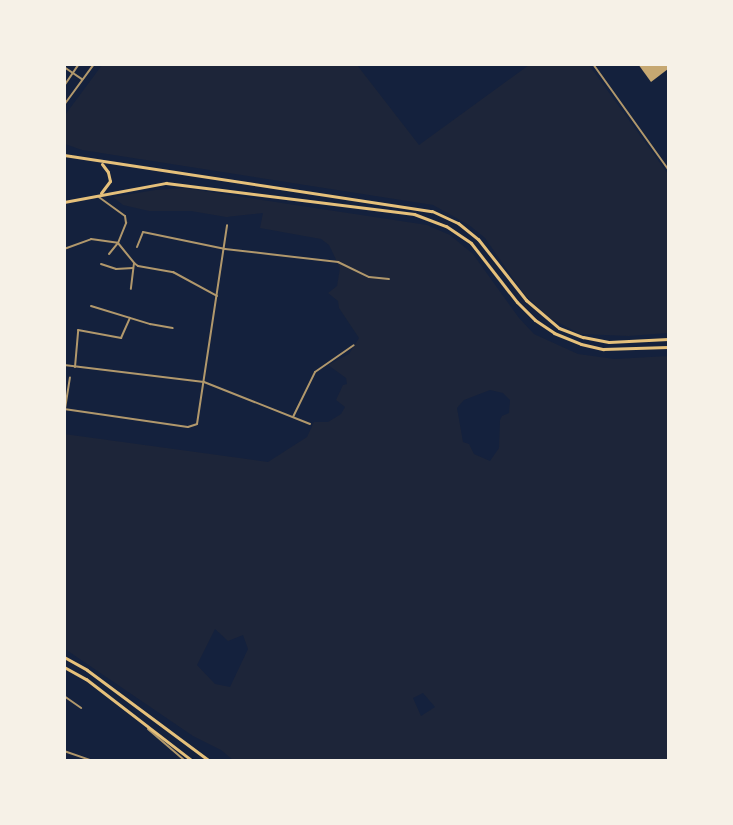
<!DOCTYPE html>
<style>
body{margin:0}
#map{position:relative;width:733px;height:825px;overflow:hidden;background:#14213d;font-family:"Golos Text",sans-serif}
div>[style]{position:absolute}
.green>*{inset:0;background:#1d2539}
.building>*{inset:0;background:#c6a872}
.minor>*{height:2px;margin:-1px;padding:0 1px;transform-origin:1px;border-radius:1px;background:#b1986c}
.secondary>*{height:3px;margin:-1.5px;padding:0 1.5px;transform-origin:1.5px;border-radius:1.5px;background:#e5c07b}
span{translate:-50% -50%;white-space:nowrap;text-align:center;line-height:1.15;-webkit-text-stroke:6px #f6f1e7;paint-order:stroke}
.frame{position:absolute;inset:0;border:66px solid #f6f1e7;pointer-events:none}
</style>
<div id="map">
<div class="green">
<i style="clip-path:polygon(102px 65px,357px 65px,419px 145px,529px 65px,589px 65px,668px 174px,668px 333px,629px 336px,580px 334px,548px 317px,524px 294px,485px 238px,469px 225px,433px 205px,82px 150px,65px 144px,65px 115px)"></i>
<i style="clip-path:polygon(evenodd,184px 188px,427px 225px,450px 235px,473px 254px,519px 318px,534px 334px,578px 354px,615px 359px,668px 356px,668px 760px,233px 760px,221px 750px,193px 736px,65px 649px,64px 434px,268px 462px,307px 437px,314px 422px,328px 422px,341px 414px,345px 407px,336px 400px,343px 385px,347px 384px,346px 378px,328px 365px,349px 354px,359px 338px,339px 308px,338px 301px,328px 293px,337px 286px,340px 268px,329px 245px,321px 239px,260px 228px,263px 213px,226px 217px,191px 211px,149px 211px,123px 205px,113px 197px,155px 190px,184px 188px,490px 390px,503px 393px,510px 400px,509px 413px,502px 416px,500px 420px,499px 448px,490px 461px,474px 454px,469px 444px,463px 442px,457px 408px,464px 400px,490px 390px,184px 188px,215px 629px,228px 641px,243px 635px,248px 649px,230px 687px,215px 684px,197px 665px,215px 629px,184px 188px,423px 693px,435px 707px,421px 716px,413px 698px,423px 693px)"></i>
</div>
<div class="building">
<i style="clip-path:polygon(638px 64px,668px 64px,668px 69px,651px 82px)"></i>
</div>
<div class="minor">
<i style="left:593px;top:64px;width:129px;rotate:54.5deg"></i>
<i style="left:64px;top:67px;width:22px;rotate:34deg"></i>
<i style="left:64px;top:86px;width:27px;rotate:-56deg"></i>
<i style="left:64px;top:105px;width:51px;rotate:-53.8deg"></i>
<i style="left:137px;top:247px;width:16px;rotate:-68deg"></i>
<i style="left:143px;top:232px;width:84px;rotate:11.7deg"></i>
<i style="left:225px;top:249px;width:114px;rotate:6.6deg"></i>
<i style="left:338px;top:262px;width:34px;rotate:26deg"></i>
<i style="left:369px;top:277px;width:20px;rotate:6deg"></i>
<i style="left:64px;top:249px;width:29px;rotate:-20deg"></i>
<i style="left:91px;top:239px;width:27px;rotate:8deg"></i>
<i style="left:118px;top:243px;width:22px;rotate:-68deg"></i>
<i style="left:126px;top:223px;width:7px;rotate:-98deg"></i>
<i style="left:125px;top:216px;width:32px;rotate:-144deg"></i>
<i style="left:109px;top:254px;width:14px;rotate:-51deg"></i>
<i style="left:118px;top:243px;width:26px;rotate:51deg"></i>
<i style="left:134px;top:263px;width:26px;rotate:97deg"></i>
<i style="left:134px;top:263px;width:5px;rotate:37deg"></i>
<i style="left:138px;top:266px;width:36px;rotate:10deg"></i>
<i style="left:173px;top:272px;width:50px;rotate:28.6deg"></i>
<i style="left:101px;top:264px;width:16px;rotate:18deg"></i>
<i style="left:116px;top:269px;width:17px;rotate:-3deg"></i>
<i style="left:91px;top:306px;width:62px;rotate:17deg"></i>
<i style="left:150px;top:324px;width:23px;rotate:10deg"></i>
<i style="left:64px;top:365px;width:141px;rotate:6.9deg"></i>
<i style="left:204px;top:382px;width:114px;rotate:21.6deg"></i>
<i style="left:75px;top:367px;width:37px;rotate:-85deg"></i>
<i style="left:78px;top:330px;width:44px;rotate:10.5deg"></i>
<i style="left:121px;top:338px;width:22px;rotate:-66deg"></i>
<i style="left:64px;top:409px;width:125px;rotate:8.3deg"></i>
<i style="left:188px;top:427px;width:9px;rotate:-18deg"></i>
<i style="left:197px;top:424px;width:201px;rotate:-81.4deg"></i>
<i style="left:64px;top:415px;width:38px;rotate:-81deg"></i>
<i style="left:293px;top:417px;width:50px;rotate:-63.9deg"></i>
<i style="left:315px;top:372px;width:47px;rotate:-34.7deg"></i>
<i style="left:64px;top:696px;width:21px;rotate:35deg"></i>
<i style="left:148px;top:729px;width:48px;rotate:40.7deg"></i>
<i style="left:64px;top:751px;width:28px;rotate:19deg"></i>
</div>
<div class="secondary">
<i style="left:64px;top:155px;width:372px;rotate:8.7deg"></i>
<i style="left:432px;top:211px;width:29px;rotate:25deg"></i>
<i style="left:458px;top:223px;width:26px;rotate:39deg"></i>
<i style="left:478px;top:239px;width:78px;rotate:51.8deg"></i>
<i style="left:526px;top:300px;width:43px;rotate:40.3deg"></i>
<i style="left:559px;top:328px;width:26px;rotate:21deg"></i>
<i style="left:583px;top:337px;width:26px;rotate:11deg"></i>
<i style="left:609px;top:342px;width:59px;rotate:-2.9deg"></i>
<i style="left:101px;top:193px;width:15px;rotate:-53deg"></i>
<i style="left:110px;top:181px;width:9px;rotate:-103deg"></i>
<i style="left:108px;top:172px;width:10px;rotate:-127deg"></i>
<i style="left:64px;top:202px;width:104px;rotate:-10.6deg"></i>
<i style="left:166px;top:183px;width:250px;rotate:7.1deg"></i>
<i style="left:414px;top:214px;width:34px;rotate:21deg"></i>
<i style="left:446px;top:226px;width:30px;rotate:34deg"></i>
<i style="left:471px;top:243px;width:75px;rotate:52.1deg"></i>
<i style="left:517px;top:302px;width:25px;rotate:45deg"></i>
<i style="left:535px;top:320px;width:23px;rotate:34deg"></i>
<i style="left:554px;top:333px;width:29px;rotate:22deg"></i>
<i style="left:581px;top:344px;width:23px;rotate:13deg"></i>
<i style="left:603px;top:349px;width:65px;rotate:-1.8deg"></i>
<i style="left:64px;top:657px;width:26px;rotate:29deg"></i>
<i style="left:87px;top:670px;width:151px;rotate:36.6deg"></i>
<i style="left:64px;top:667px;width:25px;rotate:29deg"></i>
<i style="left:86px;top:679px;width:133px;rotate:37.6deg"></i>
</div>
<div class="frame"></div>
</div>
